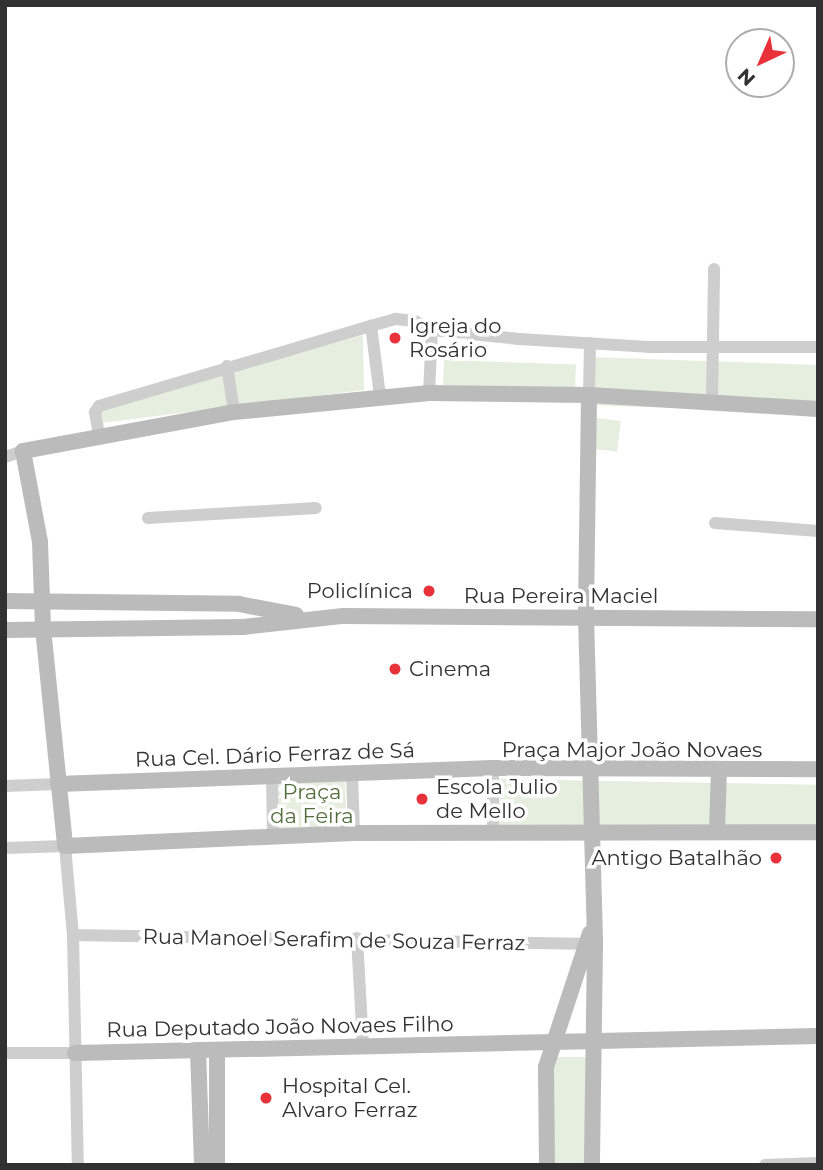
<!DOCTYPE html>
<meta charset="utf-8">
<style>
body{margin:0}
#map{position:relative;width:823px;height:1170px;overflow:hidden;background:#fff;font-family:Montserrat,sans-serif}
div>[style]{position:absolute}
.green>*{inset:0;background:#e6eedf;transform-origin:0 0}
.street>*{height:12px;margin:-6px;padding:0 6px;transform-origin:6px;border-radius:6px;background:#cecece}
.secondary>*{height:16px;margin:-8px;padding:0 8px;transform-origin:8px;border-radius:8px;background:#bbb}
.dots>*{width:19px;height:19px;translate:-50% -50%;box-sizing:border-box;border:4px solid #fff;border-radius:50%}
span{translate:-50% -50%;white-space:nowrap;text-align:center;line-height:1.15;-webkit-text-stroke:7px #fff;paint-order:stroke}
.poi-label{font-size:21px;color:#313131}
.left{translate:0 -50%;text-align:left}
.right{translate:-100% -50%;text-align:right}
.street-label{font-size:21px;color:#313131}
.park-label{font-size:21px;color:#526e3c}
.frame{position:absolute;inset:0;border:7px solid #313131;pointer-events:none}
.north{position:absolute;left:725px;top:28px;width:70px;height:70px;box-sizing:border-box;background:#fff;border:2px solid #adadad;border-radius:50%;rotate:224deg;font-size:19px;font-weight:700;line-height:28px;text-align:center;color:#313131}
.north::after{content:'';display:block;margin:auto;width:24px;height:32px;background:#e93139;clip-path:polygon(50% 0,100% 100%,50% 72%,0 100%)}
</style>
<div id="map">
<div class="green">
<i style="clip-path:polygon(363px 335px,364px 390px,101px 423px,99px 409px)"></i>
<i style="left:590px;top:357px;width:228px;height:48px;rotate:2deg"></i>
<i style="left:444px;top:360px;width:132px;height:25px;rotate:2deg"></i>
<i style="left:597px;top:418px;width:24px;height:31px;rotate:7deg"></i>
<i style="left:345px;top:779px;width:49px;height:68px;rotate:88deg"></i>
<i style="left:494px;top:779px;width:324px;height:52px;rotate:1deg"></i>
<i style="left:595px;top:1057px;width:108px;height:48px;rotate:90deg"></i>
</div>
<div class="street">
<i style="left:227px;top:366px;width:47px;rotate:81.3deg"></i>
<i style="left:429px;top:393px;width:63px;rotate:-87.3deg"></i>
<i style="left:589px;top:395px;width:52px;rotate:-88.9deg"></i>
<i style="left:380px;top:396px;width:71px;rotate:-97.3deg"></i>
<i style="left:371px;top:326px;width:26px;rotate:-16deg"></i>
<i style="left:396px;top:319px;width:19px;rotate:6deg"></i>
<i style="left:415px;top:321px;width:19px;rotate:28deg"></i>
<i style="left:432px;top:330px;width:87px;rotate:5.9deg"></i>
<i style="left:519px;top:339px;width:129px;rotate:3.5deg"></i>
<i style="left:648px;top:347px;width:170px"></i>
<i style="left:712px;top:402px;width:133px;rotate:-89.1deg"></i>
<i style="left:99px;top:435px;width:23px;rotate:-100deg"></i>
<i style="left:95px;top:412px;width:7px;rotate:-56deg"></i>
<i style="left:99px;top:406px;width:284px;rotate:-16.4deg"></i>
<i style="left:5px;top:457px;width:19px;rotate:-18deg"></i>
<i style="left:148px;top:518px;width:168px;rotate:-3.4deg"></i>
<i style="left:715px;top:523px;width:103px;rotate:4.4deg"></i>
<i style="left:493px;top:768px;width:63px;rotate:90deg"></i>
<i style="left:352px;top:773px;width:60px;rotate:88.1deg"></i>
<i style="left:272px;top:776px;width:59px;rotate:89deg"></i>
<i style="left:5px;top:786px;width:53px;rotate:-2.2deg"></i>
<i style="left:5px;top:848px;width:60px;rotate:-1.9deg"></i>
<i style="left:65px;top:846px;width:89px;rotate:84.9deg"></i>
<i style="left:73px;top:935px;width:230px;rotate:88.8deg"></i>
<i style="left:73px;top:935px;width:521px;rotate:0.99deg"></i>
<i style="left:357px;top:938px;width:109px;rotate:86.8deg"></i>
<i style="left:5px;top:1053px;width:70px"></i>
<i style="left:765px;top:1165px;width:53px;rotate:-2.2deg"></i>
</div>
<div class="secondary">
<i style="left:589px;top:395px;width:222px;rotate:90.8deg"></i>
<i style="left:586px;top:617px;width:328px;rotate:88.4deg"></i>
<i style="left:595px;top:945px;width:220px;rotate:90.8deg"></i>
<i style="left:818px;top:409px;width:229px;rotate:-176.5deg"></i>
<i style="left:589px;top:395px;width:160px;rotate:-179.3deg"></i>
<i style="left:429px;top:393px;width:196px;rotate:174.4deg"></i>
<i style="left:234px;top:412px;width:215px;rotate:169.5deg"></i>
<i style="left:23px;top:451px;width:93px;rotate:79.4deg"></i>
<i style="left:40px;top:542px;width:86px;rotate:88deg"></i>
<i style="left:43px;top:628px;width:219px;rotate:84.2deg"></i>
<i style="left:65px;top:846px;width:289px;rotate:-2.6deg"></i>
<i style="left:354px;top:833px;width:464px;rotate:-0.1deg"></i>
<i style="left:5px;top:601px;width:234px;rotate:0.7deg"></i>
<i style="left:239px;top:604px;width:58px;rotate:10.9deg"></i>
<i style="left:5px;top:630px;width:238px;rotate:-0.7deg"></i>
<i style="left:243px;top:627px;width:101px;rotate:-6.3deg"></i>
<i style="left:343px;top:616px;width:475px;rotate:0.4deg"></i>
<i style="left:58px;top:784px;width:435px;rotate:-2.1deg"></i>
<i style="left:493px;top:768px;width:325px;rotate:0.2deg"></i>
<i style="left:717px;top:830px;width:59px;rotate:-88.1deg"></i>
<i style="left:198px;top:1050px;width:115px;rotate:88deg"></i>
<i style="left:217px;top:1050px;width:115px;rotate:90deg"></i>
<i style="left:75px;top:1053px;width:743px;rotate:-1.31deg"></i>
<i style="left:547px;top:1165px;width:98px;rotate:-90.6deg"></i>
<i style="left:546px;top:1067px;width:141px;rotate:-71.8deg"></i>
</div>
<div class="dots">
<i style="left:395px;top:338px;background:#e93139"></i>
<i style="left:429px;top:591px;background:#e93139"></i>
<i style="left:395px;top:669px;background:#e93139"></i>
<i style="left:422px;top:799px;background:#e93139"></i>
<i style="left:776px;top:858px;background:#e93139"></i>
<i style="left:266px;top:1098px;background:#e93139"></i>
</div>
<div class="poi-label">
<span class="left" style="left:409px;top:338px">Igreja do<br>Rosário</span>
<span class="right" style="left:413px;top:591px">Policlínica</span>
<span class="left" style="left:409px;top:669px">Cinema</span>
<span class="left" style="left:436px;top:799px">Escola Julio<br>de Mello</span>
<span class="right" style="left:762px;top:858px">Antigo Batalhão</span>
<span class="left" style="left:282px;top:1098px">Hospital Cel.<br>Alvaro Ferraz</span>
</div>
<div class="street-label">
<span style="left:561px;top:596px">Rua Pereira Maciel</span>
<span style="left:632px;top:750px">Praça Major João Novaes</span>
<span style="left:275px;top:755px;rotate:-2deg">Rua Cel. Dário Ferraz de Sá</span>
<span style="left:334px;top:940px;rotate:1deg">Rua Manoel Serafim de Souza Ferraz</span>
<span style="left:280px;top:1027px;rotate:-1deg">Rua Deputado João Novaes Filho</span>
</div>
<div class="park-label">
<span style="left:312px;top:804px">Praça<br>da Feira</span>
</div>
<div class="frame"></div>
<div class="north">N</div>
</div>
